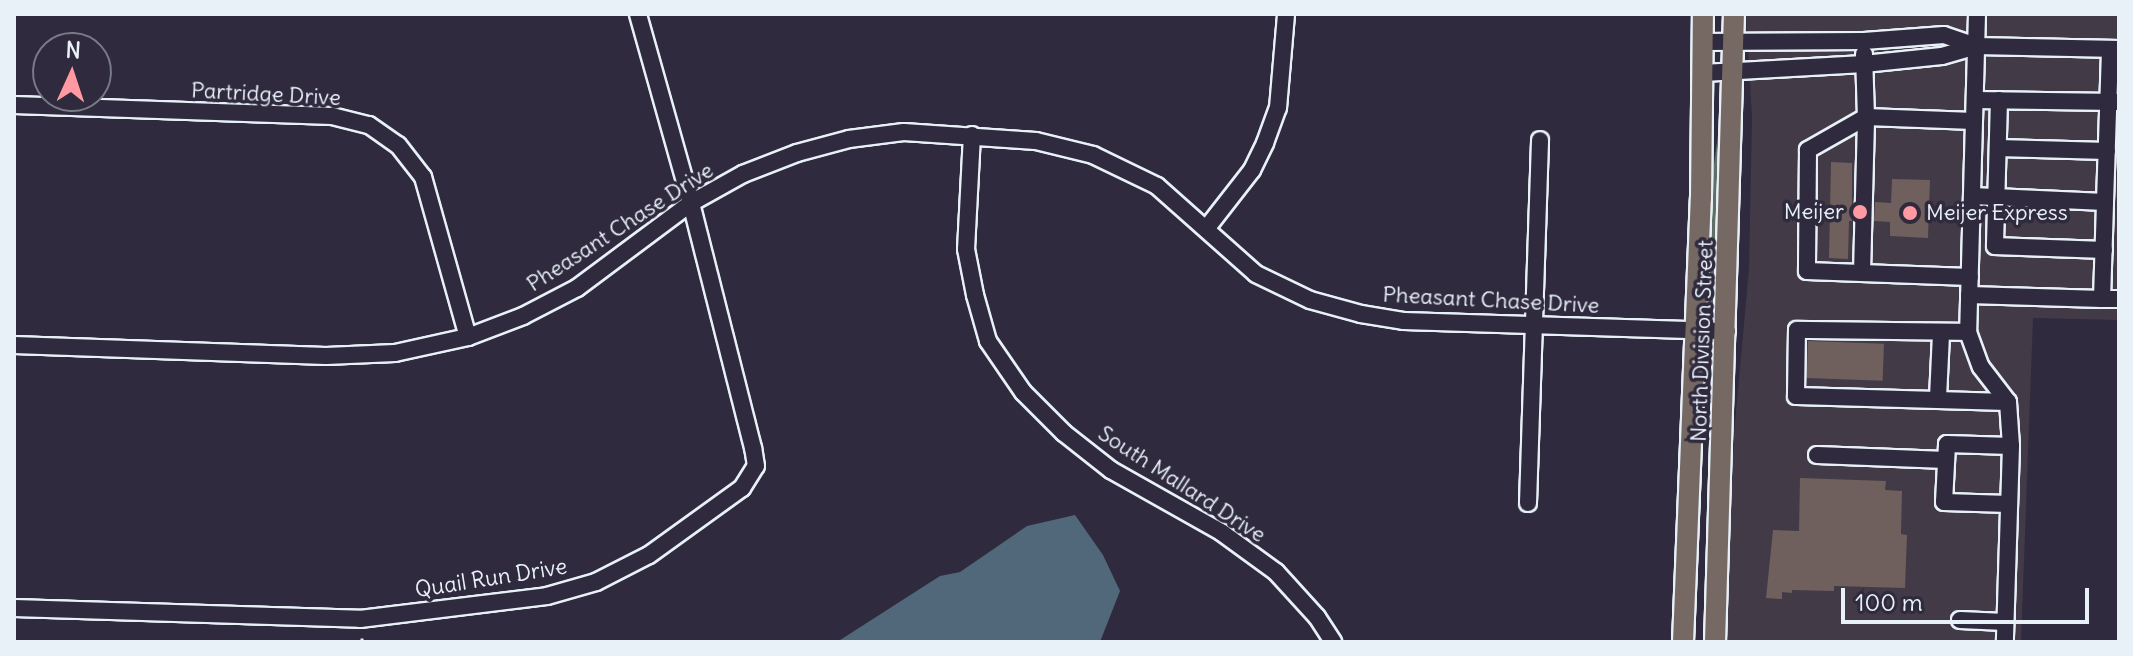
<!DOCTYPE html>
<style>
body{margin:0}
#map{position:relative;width:2133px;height:656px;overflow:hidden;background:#2f2a3d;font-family:Delius,sans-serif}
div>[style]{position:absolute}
.built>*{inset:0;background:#423a47}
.green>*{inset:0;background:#606f65}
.water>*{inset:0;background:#506879}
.building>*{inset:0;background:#6f605d;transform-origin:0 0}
.path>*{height:3px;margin-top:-1.5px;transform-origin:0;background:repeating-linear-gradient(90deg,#e8f1f8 0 2px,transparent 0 8px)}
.roads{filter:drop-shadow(2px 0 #e8f1f8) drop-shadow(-2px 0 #e8f1f8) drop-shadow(0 2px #e8f1f8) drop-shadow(0 -2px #e8f1f8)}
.minor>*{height:16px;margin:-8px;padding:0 8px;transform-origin:8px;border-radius:8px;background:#2f2a3d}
.major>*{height:20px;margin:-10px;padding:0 10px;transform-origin:10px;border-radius:10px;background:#766964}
.dots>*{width:22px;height:22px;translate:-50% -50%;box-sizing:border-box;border:4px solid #2f2a3d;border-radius:50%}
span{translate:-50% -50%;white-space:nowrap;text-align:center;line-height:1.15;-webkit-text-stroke:7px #2f2a3d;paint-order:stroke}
.street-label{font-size:22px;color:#e8f1f8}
.poi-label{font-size:22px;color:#e8f1f8}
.right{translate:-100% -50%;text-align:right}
.left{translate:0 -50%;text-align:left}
.frame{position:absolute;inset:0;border:16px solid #e8f1f8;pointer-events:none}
.north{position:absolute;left:32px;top:32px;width:80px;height:80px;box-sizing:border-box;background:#2f2a3d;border:2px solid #797a88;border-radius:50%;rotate:3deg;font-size:22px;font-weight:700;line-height:32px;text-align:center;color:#e8f1f8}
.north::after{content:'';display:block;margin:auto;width:28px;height:36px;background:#ff9aa2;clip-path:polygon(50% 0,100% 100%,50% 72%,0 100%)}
.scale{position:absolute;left:1841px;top:588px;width:248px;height:36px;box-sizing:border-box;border:4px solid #e8f1f8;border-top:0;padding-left:10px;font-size:24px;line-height:28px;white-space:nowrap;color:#e8f1f8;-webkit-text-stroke:6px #2f2a3d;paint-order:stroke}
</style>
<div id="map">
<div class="built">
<i style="clip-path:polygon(1746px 14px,2119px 14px,2119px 320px,2033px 318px,2021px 642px,1725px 642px,1734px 433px,1749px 269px,1752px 118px)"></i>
</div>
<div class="green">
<i style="clip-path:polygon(1721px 112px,1716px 296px,1714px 304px,1707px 303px,1710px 194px)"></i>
</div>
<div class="water">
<i style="clip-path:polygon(1075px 515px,1103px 555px,1120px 591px,1100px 642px,837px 642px,940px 576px,960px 572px,1027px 526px)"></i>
</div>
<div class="building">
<i style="clip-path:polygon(1831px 162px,1852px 163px,1852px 221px,1849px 221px,1848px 259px,1829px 258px)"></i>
<i style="clip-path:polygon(1892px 179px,1930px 180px,1928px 238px,1890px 236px,1890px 222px,1874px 221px,1875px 202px,1891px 203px)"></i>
<i style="left:1808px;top:341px;width:76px;height:37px;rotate:2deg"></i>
<i style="clip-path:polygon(1800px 478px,1886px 481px,1885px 490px,1902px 491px,1901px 534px,1907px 535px,1905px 588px,1834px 586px,1834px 591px,1792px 590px,1792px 593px,1782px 592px,1782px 599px,1766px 598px,1773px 530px,1799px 531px)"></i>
</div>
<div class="path">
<i style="left:362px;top:638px;width:4px;rotate:90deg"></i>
</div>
<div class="roads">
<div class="minor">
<i style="left:1977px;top:14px;width:318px;rotate:91.6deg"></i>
<i style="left:1968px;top:332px;width:171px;rotate:-179.3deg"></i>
<i style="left:1797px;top:330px;width:66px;rotate:90.9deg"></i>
<i style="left:1796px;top:396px;width:212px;rotate:1.6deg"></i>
<i style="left:1703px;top:42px;width:161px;rotate:-0.4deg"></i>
<i style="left:1864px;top:41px;width:80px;rotate:-4.3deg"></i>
<i style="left:1944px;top:35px;width:34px;rotate:19deg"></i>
<i style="left:1864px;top:54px;width:63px;rotate:88.2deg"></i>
<i style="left:1866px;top:117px;width:108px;rotate:2.1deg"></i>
<i style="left:1703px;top:73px;width:161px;rotate:-3.2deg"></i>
<i style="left:1864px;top:64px;width:78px;rotate:-5.9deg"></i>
<i style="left:1942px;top:56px;width:35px;rotate:-16deg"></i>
<i style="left:1976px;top:46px;width:143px;rotate:1.2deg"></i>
<i style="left:1975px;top:100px;width:142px;rotate:0.8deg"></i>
<i style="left:1999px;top:100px;width:146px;rotate:91.6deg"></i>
<i style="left:1995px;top:246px;width:109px;rotate:2.1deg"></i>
<i style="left:14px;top:105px;width:318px;rotate:2deg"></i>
<i style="left:332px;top:116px;width:38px;rotate:14deg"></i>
<i style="left:369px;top:125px;width:35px;rotate:35deg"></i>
<i style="left:398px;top:145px;width:41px;rotate:52deg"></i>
<i style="left:423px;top:177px;width:166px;rotate:74.3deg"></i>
<i style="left:1866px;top:117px;width:67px;rotate:150.4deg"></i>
<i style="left:1808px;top:150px;width:121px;rotate:90.5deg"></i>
<i style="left:1807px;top:271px;width:163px;rotate:2.1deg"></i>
<i style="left:972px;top:135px;width:114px;rotate:93deg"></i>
<i style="left:966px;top:249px;width:47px;rotate:78.9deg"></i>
<i style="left:975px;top:295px;width:48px;rotate:74.2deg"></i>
<i style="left:988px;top:341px;width:62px;rotate:55.5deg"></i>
<i style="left:1023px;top:392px;width:58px;rotate:45deg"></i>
<i style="left:1064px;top:433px;width:60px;rotate:38.2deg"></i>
<i style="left:1111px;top:470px;width:126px;rotate:29.4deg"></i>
<i style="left:1221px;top:532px;width:68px;rotate:36deg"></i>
<i style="left:1276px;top:572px;width:61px;rotate:47.7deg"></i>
<i style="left:1317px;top:617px;width:30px;rotate:57deg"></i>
<i style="left:1998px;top:148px;width:109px;rotate:1.6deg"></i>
<i style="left:1972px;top:196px;width:133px;rotate:2.6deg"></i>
<i style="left:2105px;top:202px;width:153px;rotate:-88.1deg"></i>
<i style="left:1206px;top:229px;width:75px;rotate:-52.1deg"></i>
<i style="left:1252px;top:170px;width:30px;rotate:-64deg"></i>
<i style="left:1265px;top:143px;width:37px;rotate:-70deg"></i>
<i style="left:1278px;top:108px;width:94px;rotate:-85.1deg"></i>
<i style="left:1862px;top:273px;width:156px;rotate:-88.5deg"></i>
<i style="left:1969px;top:295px;width:133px;rotate:1.7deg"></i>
<i style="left:2102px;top:299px;width:97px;rotate:-88.2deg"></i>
<i style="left:2102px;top:299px;width:17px"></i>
<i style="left:1968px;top:332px;width:37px;rotate:70deg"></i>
<i style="left:1981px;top:367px;width:44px;rotate:52.4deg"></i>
<i style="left:2008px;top:402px;width:44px;rotate:86.1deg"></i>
<i style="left:2011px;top:446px;width:196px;rotate:91.8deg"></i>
<i style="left:14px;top:345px;width:312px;rotate:2deg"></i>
<i style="left:326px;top:356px;width:69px;rotate:-2.5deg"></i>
<i style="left:395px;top:353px;width:75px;rotate:-12.4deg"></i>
<i style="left:468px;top:337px;width:59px;rotate:-20.9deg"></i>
<i style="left:523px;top:316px;width:61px;rotate:-27.4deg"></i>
<i style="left:577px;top:288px;width:142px;rotate:-36.7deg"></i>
<i style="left:691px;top:203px;width:60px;rotate:-29.1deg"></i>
<i style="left:743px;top:174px;width:58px;rotate:-21.3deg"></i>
<i style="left:797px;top:153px;width:54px;rotate:-15.1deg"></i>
<i style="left:849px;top:139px;width:55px;rotate:-7.3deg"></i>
<i style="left:904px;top:132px;width:132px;rotate:3.9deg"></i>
<i style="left:1036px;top:141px;width:59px;rotate:13.8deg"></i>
<i style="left:1093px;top:155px;width:71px;rotate:25.8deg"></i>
<i style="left:1157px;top:186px;width:132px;rotate:41.6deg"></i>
<i style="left:1256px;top:274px;width:60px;rotate:25.7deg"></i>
<i style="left:1310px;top:300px;width:53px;rotate:15.4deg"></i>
<i style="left:1361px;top:314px;width:44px;rotate:9.2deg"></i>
<i style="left:1404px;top:321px;width:323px;rotate:1.8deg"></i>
<i style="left:1938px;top:398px;width:64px;rotate:-87.3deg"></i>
<i style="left:1817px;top:455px;width:129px;rotate:2.2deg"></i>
<i style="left:1528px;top:503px;width:363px;rotate:-88.1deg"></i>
<i style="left:2009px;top:504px;width:65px;rotate:-178.2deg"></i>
<i style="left:1944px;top:502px;width:58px;rotate:-87deg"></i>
<i style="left:1947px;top:444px;width:64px;rotate:1.8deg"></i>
<i style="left:14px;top:608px;width:346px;rotate:1.8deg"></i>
<i style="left:360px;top:619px;width:188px;rotate:-7deg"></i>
<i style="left:547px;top:596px;width:51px;rotate:-15.9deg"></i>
<i style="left:596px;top:582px;width:59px;rotate:-27deg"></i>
<i style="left:649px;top:555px;width:115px;rotate:-35.8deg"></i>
<i style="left:742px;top:488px;width:26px;rotate:-58deg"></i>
<i style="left:756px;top:466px;width:18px;rotate:-99deg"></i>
<i style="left:753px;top:448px;width:253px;rotate:-104.2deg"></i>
<i style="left:691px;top:203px;width:196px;rotate:-105.7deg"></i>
<i style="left:1960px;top:620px;width:45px;rotate:2.5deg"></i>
</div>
<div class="major">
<i style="left:1683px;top:642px;width:444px;rotate:-87.7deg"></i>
<i style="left:1701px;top:198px;width:184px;rotate:-89.4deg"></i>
<i style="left:1715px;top:642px;width:628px;rotate:-88.27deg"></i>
</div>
</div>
<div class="dots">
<i style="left:1860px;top:212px;background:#ff9aa2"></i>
<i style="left:1910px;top:213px;background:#ff9aa2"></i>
</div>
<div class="street-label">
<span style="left:266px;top:94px;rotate:3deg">Partridge Drive</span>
<span style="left:620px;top:227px;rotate:-33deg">Pheasant Chase Drive</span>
<span style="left:1491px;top:300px;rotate:3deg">Pheasant Chase Drive</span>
<span style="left:1702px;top:341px;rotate:-88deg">North Division Street</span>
<span style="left:1182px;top:484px;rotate:33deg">South Mallard Drive</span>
<span style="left:491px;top:578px;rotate:-9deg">Quail Run Drive</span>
</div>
<div class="poi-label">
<span class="right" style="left:1844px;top:212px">Meijer</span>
<span class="left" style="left:1926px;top:213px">Meijer Express</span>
</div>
<div class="frame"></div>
<div class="north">N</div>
<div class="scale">100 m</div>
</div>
